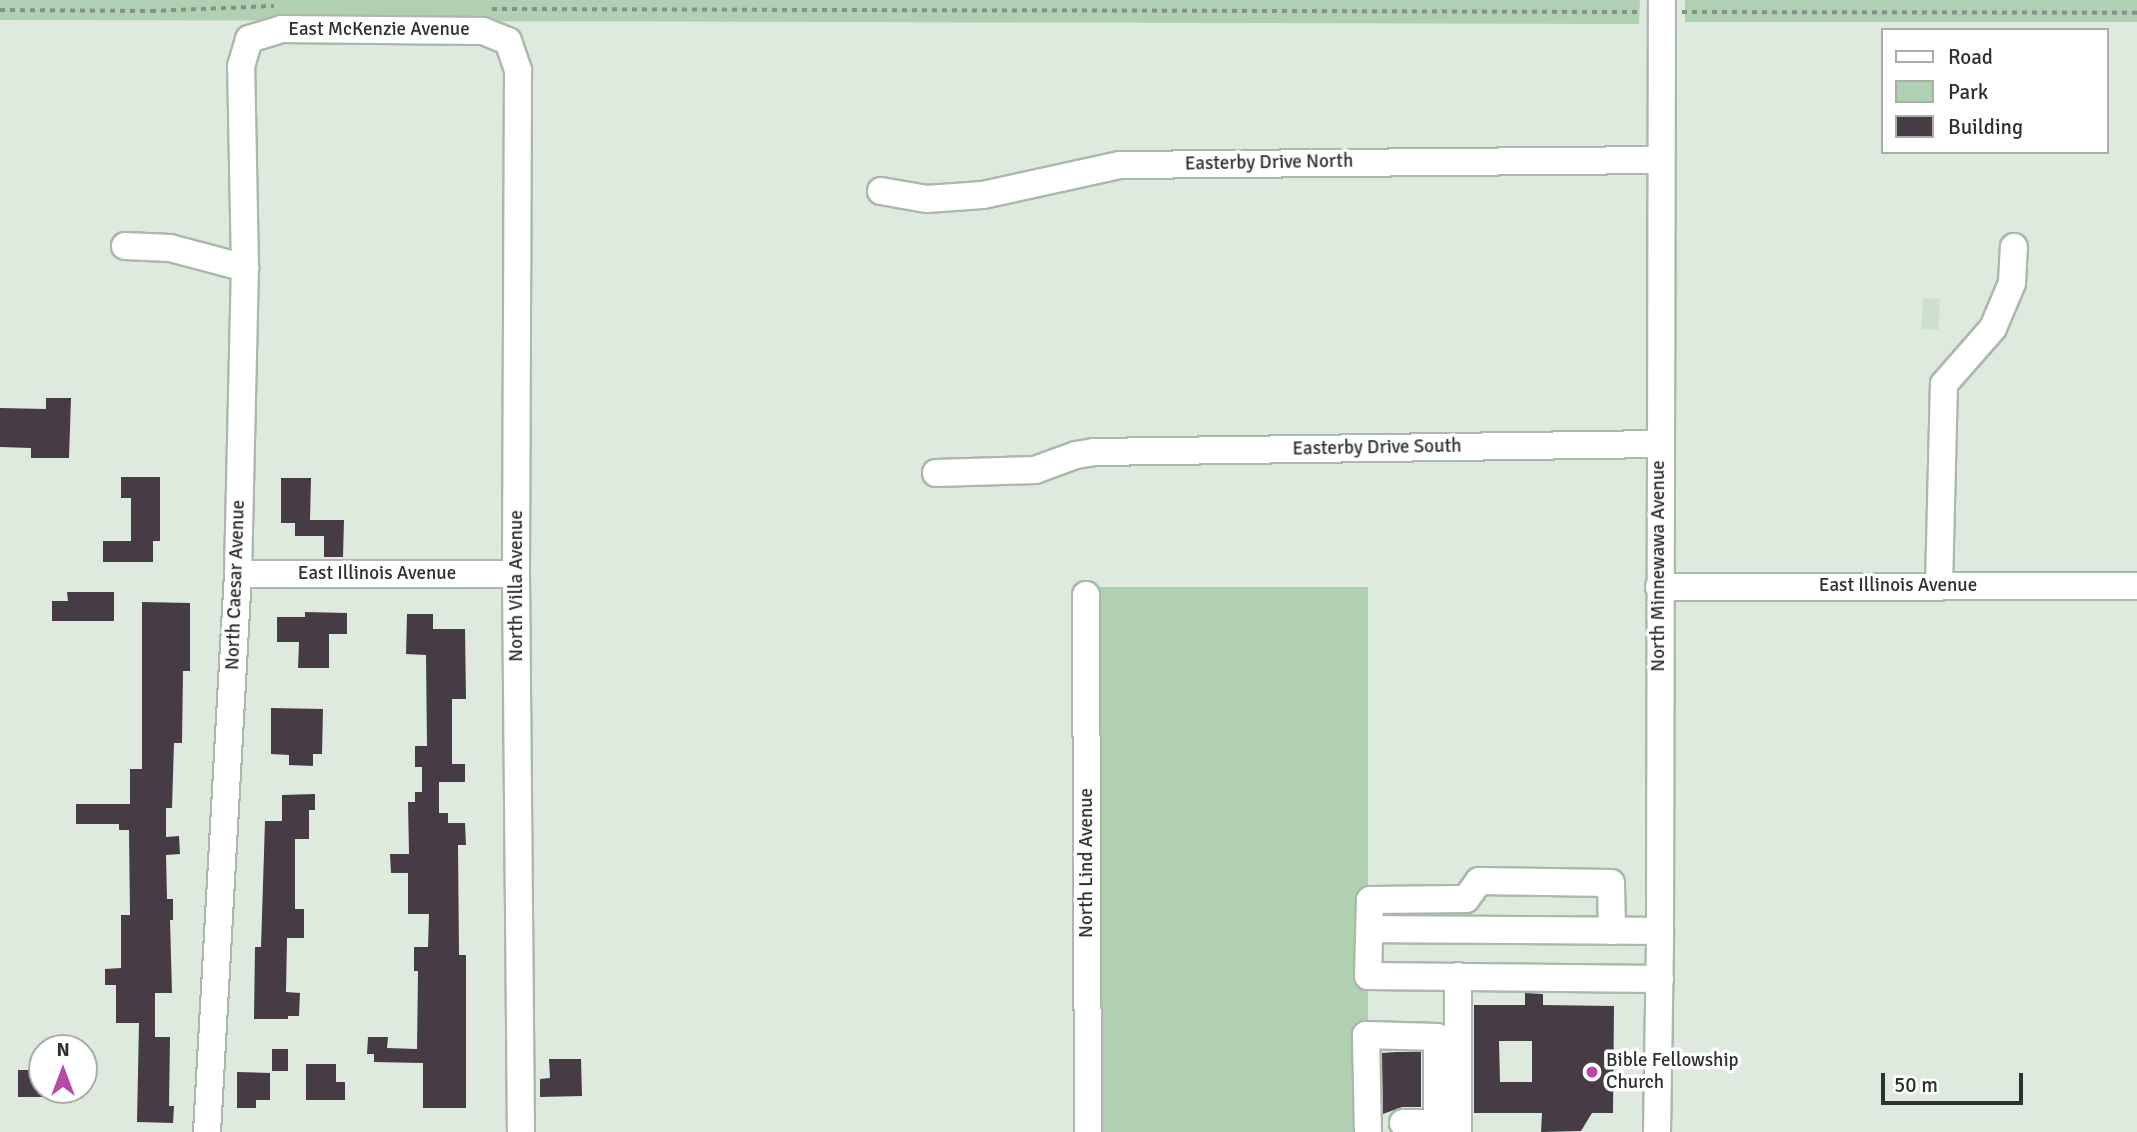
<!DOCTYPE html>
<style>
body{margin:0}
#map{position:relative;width:2137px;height:1132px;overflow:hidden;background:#deeade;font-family:Signika,sans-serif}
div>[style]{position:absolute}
.built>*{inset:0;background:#cde0ce;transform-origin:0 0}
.green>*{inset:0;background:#afd1b1;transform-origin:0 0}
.building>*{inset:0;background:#473c45;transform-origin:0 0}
.path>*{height:3.5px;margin-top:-1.75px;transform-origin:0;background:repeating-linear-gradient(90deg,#889188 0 5px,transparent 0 10px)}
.roads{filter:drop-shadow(2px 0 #acb8ac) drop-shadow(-2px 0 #acb8ac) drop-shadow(0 2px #acb8ac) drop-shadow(0 -2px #acb8ac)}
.minor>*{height:26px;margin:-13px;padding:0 13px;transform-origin:13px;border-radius:13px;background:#fff}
.dots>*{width:19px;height:19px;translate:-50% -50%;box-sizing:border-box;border:4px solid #fff;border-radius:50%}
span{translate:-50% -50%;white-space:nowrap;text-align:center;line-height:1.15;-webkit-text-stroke:7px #fff;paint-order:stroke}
.street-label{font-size:19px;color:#2e322e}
.poi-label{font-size:19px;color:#2e322e}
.left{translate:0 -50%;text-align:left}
.legend{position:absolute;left:1881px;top:28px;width:228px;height:126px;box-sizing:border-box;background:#fff;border:2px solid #abadab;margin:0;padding:9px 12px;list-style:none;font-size:21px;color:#2e322e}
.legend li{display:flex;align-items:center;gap:14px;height:35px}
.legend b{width:35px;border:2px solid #abadab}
.north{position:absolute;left:28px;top:1034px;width:70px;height:70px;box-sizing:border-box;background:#fff;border:2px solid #abadab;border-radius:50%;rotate:0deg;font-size:19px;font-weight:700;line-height:28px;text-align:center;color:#2e322e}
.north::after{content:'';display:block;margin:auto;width:24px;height:32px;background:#b749a7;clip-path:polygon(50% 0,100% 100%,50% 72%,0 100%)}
.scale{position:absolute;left:1881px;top:1073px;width:142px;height:32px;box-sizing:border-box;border:4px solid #2e322e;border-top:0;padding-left:9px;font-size:21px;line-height:24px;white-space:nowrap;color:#2e322e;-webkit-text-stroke:5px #fff;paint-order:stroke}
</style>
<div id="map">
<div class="built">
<i style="left:1923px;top:298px;width:17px;height:31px;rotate:3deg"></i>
</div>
<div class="green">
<i style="clip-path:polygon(0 0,1640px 0,1639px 24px,0 20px)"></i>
<i style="left:1685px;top:0;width:452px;height:22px"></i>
<i style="left:1091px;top:587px;width:277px;height:545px"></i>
</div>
<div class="building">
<i style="clip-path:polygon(46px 398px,71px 398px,69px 458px,31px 458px,31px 448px,0 447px,0 408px,46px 409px)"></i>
<i style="clip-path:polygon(121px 477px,160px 477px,160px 541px,153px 541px,153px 562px,103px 562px,103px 541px,131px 541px,131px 498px,121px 498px)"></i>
<i style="clip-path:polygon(281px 478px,311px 478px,310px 520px,344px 520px,343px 557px,324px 557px,324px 536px,295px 536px,295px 523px,281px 523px)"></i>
<i style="clip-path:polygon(67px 592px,114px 592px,114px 621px,52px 621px,52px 601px,68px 601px)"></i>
<i style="clip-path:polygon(142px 602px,190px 603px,190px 671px,183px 671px,182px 743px,174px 743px,172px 808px,166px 808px,166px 837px,179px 836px,180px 854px,166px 855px,167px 899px,173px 899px,173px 920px,170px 920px,172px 993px,155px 993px,155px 1037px,170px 1037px,169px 1106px,174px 1106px,173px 1123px,137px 1122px,139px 1023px,116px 1023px,116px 985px,105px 985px,105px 969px,121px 968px,121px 915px,130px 915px,129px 830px,119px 830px,119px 824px,76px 824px,76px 804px,130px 804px,130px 769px,142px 769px)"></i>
<i style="clip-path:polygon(305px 612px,347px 613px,347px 634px,329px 634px,329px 668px,298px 668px,299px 642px,277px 642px,277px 617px,305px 617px)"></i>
<i style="clip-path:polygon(407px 614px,433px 614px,433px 629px,465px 629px,466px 699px,452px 699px,452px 764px,465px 764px,465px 782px,439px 782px,439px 813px,448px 813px,448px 823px,465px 823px,466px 845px,458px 845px,459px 955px,466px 955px,466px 1108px,423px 1108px,423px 1063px,374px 1062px,374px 1054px,367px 1054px,368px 1037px,388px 1037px,387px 1048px,417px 1049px,418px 971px,414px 971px,414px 947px,428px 947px,429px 914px,408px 914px,408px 873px,391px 873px,390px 854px,409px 854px,408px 802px,415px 802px,415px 792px,422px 792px,422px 767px,415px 767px,415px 746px,427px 746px,426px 655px,406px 654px)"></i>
<i style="clip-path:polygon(271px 708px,323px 709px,322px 754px,313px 754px,313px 766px,289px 765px,289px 755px,271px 754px)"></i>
<i style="clip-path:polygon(315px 794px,315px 810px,309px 810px,309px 839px,295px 839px,295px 909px,304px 909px,304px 938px,287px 938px,286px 992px,300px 993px,299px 1016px,288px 1016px,288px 1019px,254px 1019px,255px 947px,261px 947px,265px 821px,282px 821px,282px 795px)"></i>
<i style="clip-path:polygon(evenodd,1525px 993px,1543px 994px,1543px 1005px,1614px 1006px,1613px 1113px,1592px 1113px,1581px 1131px,1541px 1132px,1542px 1113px,1474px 1113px,1474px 1005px,1525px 1005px,1525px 993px,1499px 1041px,1532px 1041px,1532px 1082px,1500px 1082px,1499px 1041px)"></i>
<i style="left:272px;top:1049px;width:16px;height:22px"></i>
<i style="clip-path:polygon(1396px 1052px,1421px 1052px,1421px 1107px,1402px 1107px,1383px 1114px,1382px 1053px)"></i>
<i style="clip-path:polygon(549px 1059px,581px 1059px,582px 1096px,540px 1097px,540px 1079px,550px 1078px)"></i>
<i style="clip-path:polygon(306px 1064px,336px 1064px,336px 1082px,345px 1082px,345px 1100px,306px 1100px)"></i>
<i style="left:18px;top:1070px;width:24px;height:27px"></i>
<i style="clip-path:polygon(237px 1072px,270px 1073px,270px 1100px,256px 1100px,256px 1108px,237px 1108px)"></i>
</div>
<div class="path">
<i style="left:492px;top:9px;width:1147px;rotate:0.15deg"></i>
<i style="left:0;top:10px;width:151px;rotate:0.4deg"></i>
<i style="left:151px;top:11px;width:123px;rotate:-2.3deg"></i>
<i style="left:1682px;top:12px;width:455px;rotate:0.1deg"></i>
</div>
<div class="roads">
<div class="minor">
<i style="left:881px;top:191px;width:47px;rotate:9.9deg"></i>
<i style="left:927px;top:199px;width:56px;rotate:-4.1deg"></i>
<i style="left:983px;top:195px;width:140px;rotate:-12.4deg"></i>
<i style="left:1120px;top:165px;width:541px;rotate:-0.53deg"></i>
<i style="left:125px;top:246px;width:45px;rotate:2.5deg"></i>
<i style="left:170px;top:248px;width:78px;rotate:14.9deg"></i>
<i style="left:936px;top:473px;width:99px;rotate:-1.7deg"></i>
<i style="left:1035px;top:470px;width:44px;rotate:-20.1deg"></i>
<i style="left:1076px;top:455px;width:18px;rotate:-9deg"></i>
<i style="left:1094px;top:452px;width:565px;rotate:-0.81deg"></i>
<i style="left:238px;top:574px;width:278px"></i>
<i style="left:1939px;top:586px;width:202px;rotate:-88.6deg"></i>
<i style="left:1944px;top:384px;width:74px;rotate:-48.8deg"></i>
<i style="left:1993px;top:328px;width:49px;rotate:-67.1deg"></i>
<i style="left:2012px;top:283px;width:36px;rotate:-87deg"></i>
<i style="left:1659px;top:587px;width:478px;rotate:-0.1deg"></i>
<i style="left:1086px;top:595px;width:537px;rotate:89.79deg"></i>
<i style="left:1370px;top:929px;width:290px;rotate:0.4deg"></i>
<i style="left:1612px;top:931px;width:48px;rotate:-91.2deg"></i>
<i style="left:1611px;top:883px;width:132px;rotate:-179.1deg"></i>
<i style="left:1479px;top:881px;width:22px;rotate:126deg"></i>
<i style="left:1466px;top:899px;width:96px;rotate:179.4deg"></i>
<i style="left:1370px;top:900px;width:76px;rotate:91.5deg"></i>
<i style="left:1368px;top:976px;width:292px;rotate:0.6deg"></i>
<i style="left:1403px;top:1123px;width:34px"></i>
<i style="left:207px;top:1132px;width:559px;rotate:-86.82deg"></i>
<i style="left:238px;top:574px;width:306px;rotate:-88.7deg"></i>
<i style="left:245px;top:268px;width:202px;rotate:-91.1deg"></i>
<i style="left:241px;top:66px;width:28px;rotate:-73deg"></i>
<i style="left:249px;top:39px;width:34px;rotate:-17deg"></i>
<i style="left:281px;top:29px;width:202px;rotate:0.6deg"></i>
<i style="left:483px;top:31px;width:27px;rotate:22deg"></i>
<i style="left:508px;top:41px;width:31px;rotate:71deg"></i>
<i style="left:518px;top:70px;width:504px;rotate:90.23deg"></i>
<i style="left:516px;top:574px;width:558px;rotate:89.49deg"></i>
<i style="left:1368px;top:1132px;width:97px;rotate:-91.2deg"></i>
<i style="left:1366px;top:1035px;width:71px;rotate:1.6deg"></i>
<i style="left:1437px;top:1037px;width:95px;rotate:90deg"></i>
<i style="left:1458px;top:1132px;width:156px;rotate:-90deg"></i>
<i style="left:1657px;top:1132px;width:201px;rotate:-89.1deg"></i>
<i style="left:1660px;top:931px;width:931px;rotate:-89.88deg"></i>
</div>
</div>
<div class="dots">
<i style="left:1592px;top:1072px;background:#b749a7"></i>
</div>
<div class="street-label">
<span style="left:379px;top:30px">East McKenzie Avenue</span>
<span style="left:1269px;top:163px;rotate:-1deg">Easterby Drive North</span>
<span style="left:1377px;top:448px;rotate:-1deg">Easterby Drive South</span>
<span style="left:1659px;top:566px;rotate:-90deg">North Minnewawa Avenue</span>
<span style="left:377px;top:574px">East Illinois Avenue</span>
<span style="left:236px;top:585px;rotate:-88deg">North Caesar Avenue</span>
<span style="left:517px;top:586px;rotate:-90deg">North Villa Avenue</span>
<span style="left:1898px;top:586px">East Illinois Avenue</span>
<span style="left:1087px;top:863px;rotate:-90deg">North Lind Avenue</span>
</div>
<div class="poi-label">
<span class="left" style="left:1606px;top:1072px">Bible Fellowship<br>Church</span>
</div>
<ul class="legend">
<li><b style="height:9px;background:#fff"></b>Road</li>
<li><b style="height:19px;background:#afd1b1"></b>Park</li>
<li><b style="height:19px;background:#473c45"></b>Building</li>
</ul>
<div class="north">N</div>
<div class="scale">50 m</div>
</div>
